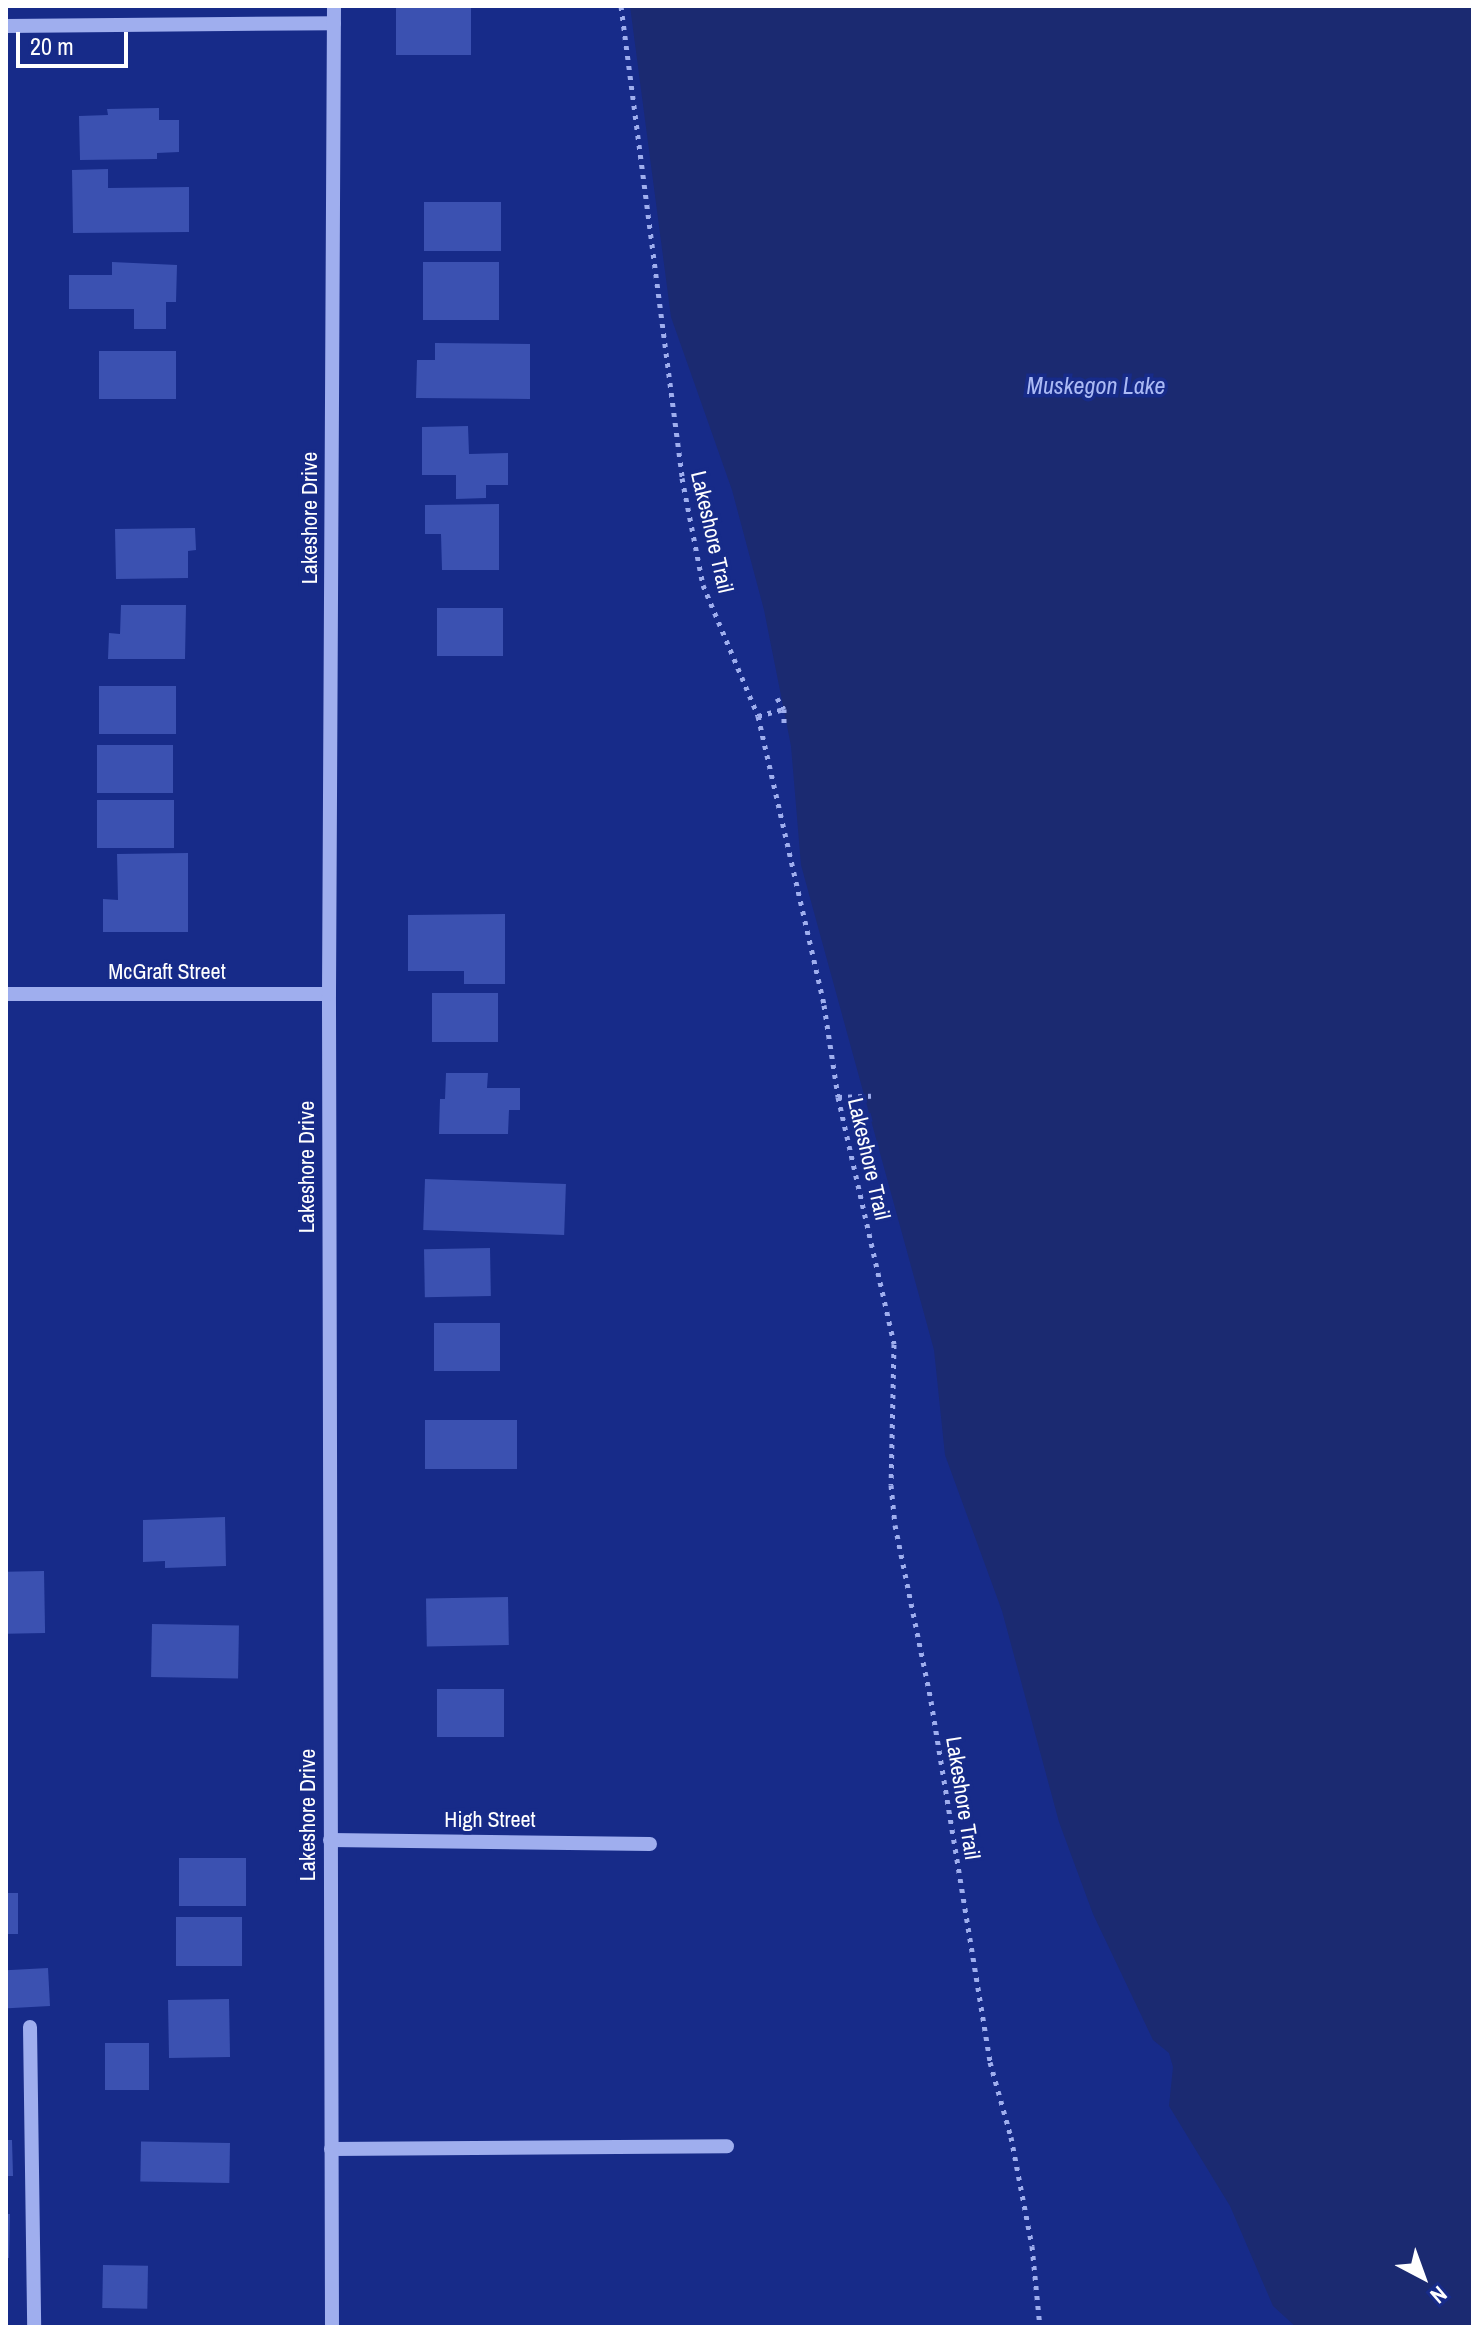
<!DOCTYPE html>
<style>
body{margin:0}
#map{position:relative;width:1479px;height:2333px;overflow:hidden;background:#172b89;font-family:"Archivo Narrow",sans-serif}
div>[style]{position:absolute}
.water>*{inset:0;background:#1b2a71}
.building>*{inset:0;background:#3b51b1;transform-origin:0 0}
.path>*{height:5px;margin-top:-2.5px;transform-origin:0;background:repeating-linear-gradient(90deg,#9faeee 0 4px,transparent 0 10px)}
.minor>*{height:14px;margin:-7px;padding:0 7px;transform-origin:7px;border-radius:7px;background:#9faeee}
span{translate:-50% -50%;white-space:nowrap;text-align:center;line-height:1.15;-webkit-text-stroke:7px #172b89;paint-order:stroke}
.street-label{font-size:22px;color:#fff}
.water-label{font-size:24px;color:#abbaf5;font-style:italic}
.frame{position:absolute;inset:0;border:8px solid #fff;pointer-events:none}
.north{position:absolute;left:1383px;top:2237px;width:80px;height:80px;-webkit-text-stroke:6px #172b89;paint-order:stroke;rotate:139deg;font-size:22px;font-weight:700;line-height:32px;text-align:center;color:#fff}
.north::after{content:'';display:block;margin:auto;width:28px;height:36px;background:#fff;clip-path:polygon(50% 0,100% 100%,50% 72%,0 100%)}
.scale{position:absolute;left:16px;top:32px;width:112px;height:36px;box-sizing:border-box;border:4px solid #fff;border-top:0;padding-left:10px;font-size:24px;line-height:28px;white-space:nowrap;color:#fff;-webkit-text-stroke:6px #172b89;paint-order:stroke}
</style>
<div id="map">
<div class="water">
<i style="clip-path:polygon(630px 6px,1473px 6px,1473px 2327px,1296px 2327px,1273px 2306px,1230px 2206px,1169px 2106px,1173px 2067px,1169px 2053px,1153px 2040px,1093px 1914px,1059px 1822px,1002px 1611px,945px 1455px,934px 1350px,801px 865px,791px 746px,764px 610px,732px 490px,671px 317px)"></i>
</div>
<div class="building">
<i style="left:396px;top:6px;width:75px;height:49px"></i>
<i style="clip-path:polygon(159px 108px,159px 120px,179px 120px,179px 152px,157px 153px,157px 159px,80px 160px,79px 116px,108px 115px,107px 109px)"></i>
<i style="clip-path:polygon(108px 169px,108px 188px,189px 187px,189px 232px,73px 233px,72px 170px)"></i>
<i style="left:501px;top:202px;width:49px;height:77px;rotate:90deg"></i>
<i style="clip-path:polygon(112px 262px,177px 265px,176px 302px,166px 302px,166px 329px,134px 329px,134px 309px,69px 309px,69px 275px,112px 275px)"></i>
<i style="left:423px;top:262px;width:76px;height:58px"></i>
<i style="clip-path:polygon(435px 343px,530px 344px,530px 399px,416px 398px,417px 360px,435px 360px)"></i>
<i style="left:176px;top:351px;width:48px;height:77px;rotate:90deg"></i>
<i style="clip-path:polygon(468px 426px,469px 454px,508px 453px,508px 485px,486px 485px,486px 498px,456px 499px,456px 475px,422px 475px,422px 427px)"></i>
<i style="clip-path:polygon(499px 504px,499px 570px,442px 570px,441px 534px,425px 534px,425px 505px)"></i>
<i style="clip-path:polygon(195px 528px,196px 550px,188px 551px,188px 578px,116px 579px,115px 529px)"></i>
<i style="clip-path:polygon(121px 605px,186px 605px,185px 659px,108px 659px,109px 633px,120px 634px)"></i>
<i style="left:503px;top:608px;width:48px;height:66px;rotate:90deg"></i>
<i style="left:176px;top:686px;width:48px;height:77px;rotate:90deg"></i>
<i style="left:173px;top:745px;width:48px;height:76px;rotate:90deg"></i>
<i style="left:174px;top:800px;width:48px;height:77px;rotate:90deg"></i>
<i style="clip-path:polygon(188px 853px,188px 932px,103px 932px,103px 899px,118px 900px,117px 854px)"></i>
<i style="clip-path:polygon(505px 914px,505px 984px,464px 984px,464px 971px,408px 971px,408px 915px)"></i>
<i style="left:432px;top:993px;width:66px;height:49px"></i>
<i style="clip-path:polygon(446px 1073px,488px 1073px,487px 1088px,520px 1088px,520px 1110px,509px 1110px,508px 1134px,439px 1134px,440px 1099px,445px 1099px)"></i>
<i style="left:425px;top:1179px;width:141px;height:51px;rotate:2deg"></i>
<i style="left:490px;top:1248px;width:48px;height:66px;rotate:89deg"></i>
<i style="left:500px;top:1323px;width:48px;height:66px;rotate:90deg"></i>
<i style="left:425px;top:1420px;width:92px;height:49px"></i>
<i style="clip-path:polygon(225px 1517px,226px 1566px,165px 1568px,165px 1561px,143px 1562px,143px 1520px)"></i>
<i style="left:44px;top:1571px;width:62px;height:38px;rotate:89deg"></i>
<i style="left:508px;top:1597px;width:48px;height:82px;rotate:89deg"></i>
<i style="left:152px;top:1624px;width:87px;height:53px;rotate:1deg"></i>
<i style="left:437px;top:1689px;width:67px;height:48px"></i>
<i style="left:246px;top:1858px;width:48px;height:67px;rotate:90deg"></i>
<i style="left:18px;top:1893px;width:41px;height:12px;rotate:90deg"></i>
<i style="left:176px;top:1917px;width:66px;height:49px"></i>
<i style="left:48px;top:1968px;width:38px;height:42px;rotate:87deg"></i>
<i style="left:229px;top:1999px;width:58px;height:61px;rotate:89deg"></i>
<i style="left:105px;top:2043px;width:44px;height:47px"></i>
<i style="clip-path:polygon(6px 2140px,12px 2140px,13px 2176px,6px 2176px)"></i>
<i style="left:230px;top:2143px;width:40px;height:89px;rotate:91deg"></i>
<i style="clip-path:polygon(6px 2214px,10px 2214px,9px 2258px,6px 2258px)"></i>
<i style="left:103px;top:2265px;width:45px;height:43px;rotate:1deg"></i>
</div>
<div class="path">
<i style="left:621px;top:6px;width:476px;rotate:82.6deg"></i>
<i style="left:682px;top:478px;width:109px;rotate:78.9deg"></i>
<i style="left:703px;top:585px;width:142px;rotate:67.2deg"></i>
<i style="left:758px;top:716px;width:296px;rotate:77.1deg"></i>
<i style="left:824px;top:1005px;width:93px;rotate:81.3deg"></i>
<i style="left:838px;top:1097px;width:253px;rotate:77.2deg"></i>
<i style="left:894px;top:1344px;width:141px;rotate:91.2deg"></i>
<i style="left:891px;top:1485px;width:40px;rotate:84.3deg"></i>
<i style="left:895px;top:1525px;width:180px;rotate:78.4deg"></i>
<i style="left:931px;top:1701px;width:366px;rotate:80.7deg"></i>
<i style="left:990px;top:2062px;width:78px;rotate:74.4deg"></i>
<i style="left:1011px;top:2137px;width:111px;rotate:79.1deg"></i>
<i style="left:1032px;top:2246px;width:81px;rotate:84.4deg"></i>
<i style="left:777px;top:698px;width:13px;rotate:58deg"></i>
<i style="left:784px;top:709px;width:17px;rotate:90deg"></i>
<i style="left:758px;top:716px;width:27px;rotate:-15deg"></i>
<i style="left:838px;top:1097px;width:33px;rotate:-2deg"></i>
</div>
<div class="minor">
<i style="left:6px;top:26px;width:328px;rotate:-0.5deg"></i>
<i style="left:6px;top:994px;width:323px"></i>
<i style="left:330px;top:1840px;width:320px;rotate:0.7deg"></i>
<i style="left:30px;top:2027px;width:300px;rotate:89.2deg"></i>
<i style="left:331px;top:2149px;width:396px;rotate:-0.4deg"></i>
<i style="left:332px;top:2327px;width:1333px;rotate:-90.13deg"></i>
<i style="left:329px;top:994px;width:988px;rotate:-89.71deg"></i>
</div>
<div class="street-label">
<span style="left:310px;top:518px;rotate:-90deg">Lakeshore Drive</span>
<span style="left:712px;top:532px;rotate:77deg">Lakeshore Trail</span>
<span style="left:167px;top:972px">McGraft Street</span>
<span style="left:869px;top:1159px;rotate:77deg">Lakeshore Trail</span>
<span style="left:307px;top:1167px;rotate:-90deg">Lakeshore Drive</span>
<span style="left:963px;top:1798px;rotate:81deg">Lakeshore Trail</span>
<span style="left:308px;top:1815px;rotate:-90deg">Lakeshore Drive</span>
<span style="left:490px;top:1820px">High Street</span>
</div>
<div class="water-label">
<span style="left:1096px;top:386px">Muskegon Lake</span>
</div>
<div class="frame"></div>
<div class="north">N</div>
<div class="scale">20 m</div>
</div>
